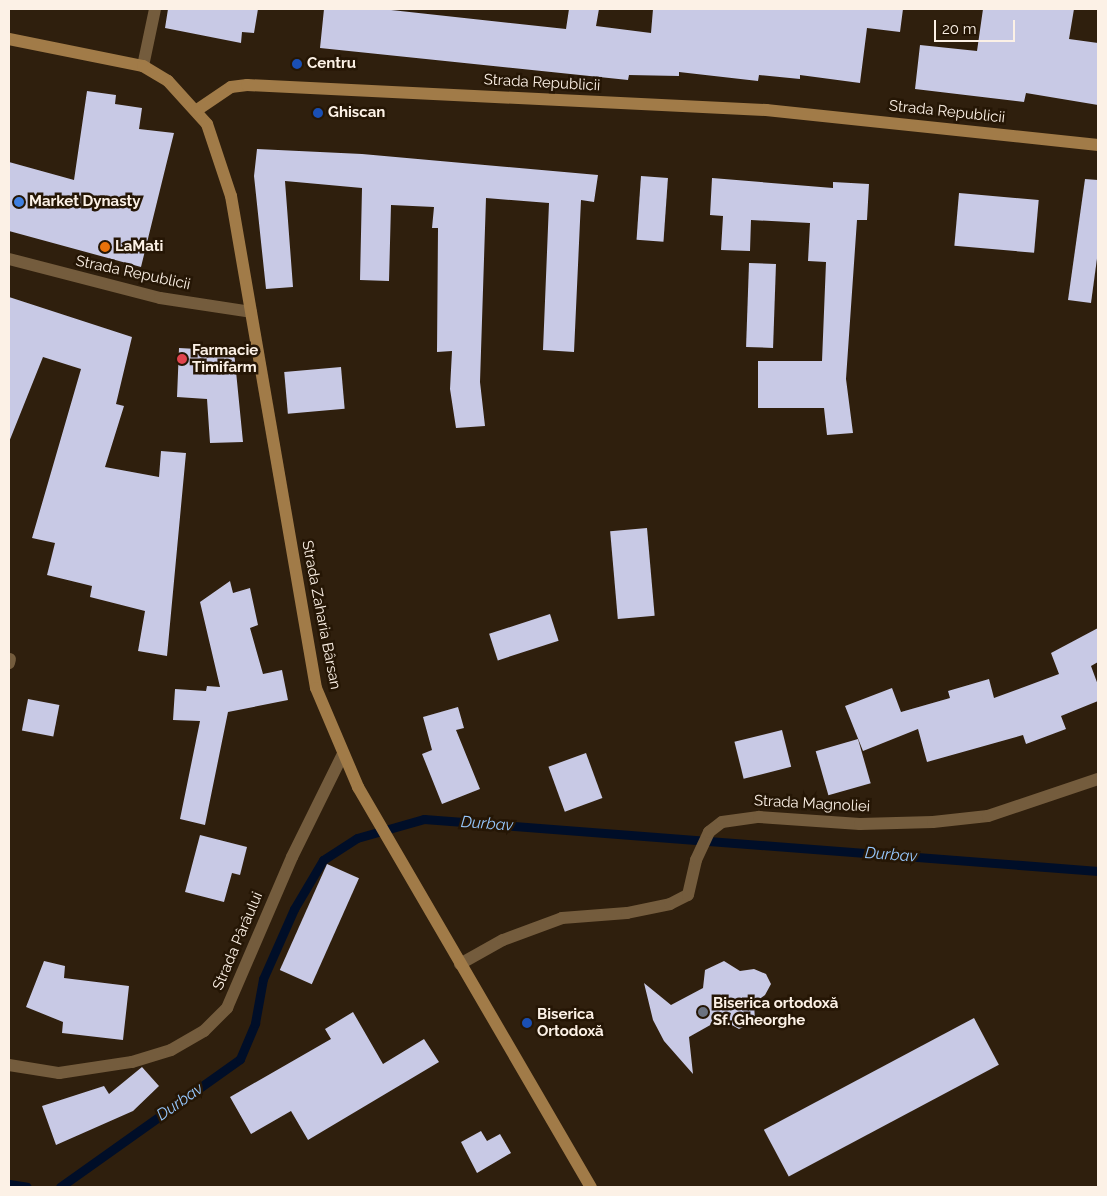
<!DOCTYPE html>
<meta charset="utf-8">
<style>
body{margin:0}
#map{position:relative;width:1107px;height:1196px;overflow:hidden;background:#2f1f0d;font-family:Raleway,sans-serif}
div>[style]{position:absolute}
.stream>*{height:9px;margin:-4.5px;padding:0 4.5px;transform-origin:4.5px;border-radius:4.5px;background:#000e28}
.building>*{inset:0;background:#c8c9e5;transform-origin:0 0}
.street>*{height:12px;margin:-6px;padding:0 6px;transform-origin:6px;border-radius:6px;background:#745c3d}
.secondary>*{height:12px;margin:-6px;padding:0 6px;transform-origin:6px;border-radius:6px;background:#a17b48}
.dots>*{width:14px;height:14px;translate:-50% -50%;box-sizing:border-box;border:2px solid #251605;border-radius:50%}
span{translate:-50% -50%;white-space:nowrap;text-align:center;line-height:1.15;-webkit-text-stroke:5px #251605;paint-order:stroke}
.poi-label{font-size:15px;color:#fcf1e6;font-weight:700}
.left{translate:0 -50%;text-align:left}
.street-label{font-size:15px;color:#fcf1e6}
.water-label{font-size:16px;color:#96c7fd;font-style:italic}
.frame{position:absolute;inset:0;border:10px solid #fcf1e6;pointer-events:none}
.scale{position:absolute;left:934px;top:20px;width:81px;height:22px;box-sizing:border-box;border:2px solid #fcf1e6;border-top:0;padding-left:6px;font-size:15px;line-height:18px;white-space:nowrap;color:#fcf1e6;-webkit-text-stroke:4px #251605;paint-order:stroke}
</style>
<div id="map">
<div class="stream">
<i style="left:9px;top:1184px;width:18px;rotate:9deg"></i>
<i style="left:60px;top:1187px;width:221px;rotate:-35.4deg"></i>
<i style="left:240px;top:1059px;width:39px;rotate:-67deg"></i>
<i style="left:255px;top:1023px;width:45px;rotate:-79.7deg"></i>
<i style="left:263px;top:979px;width:77px;rotate:-66.1deg"></i>
<i style="left:294px;top:909px;width:57px;rotate:-59.4deg"></i>
<i style="left:323px;top:860px;width:40px;rotate:-32.9deg"></i>
<i style="left:357px;top:838px;width:70px;rotate:-15.8deg"></i>
<i style="left:424px;top:819px;width:676px;rotate:4.41deg"></i>
</div>
<div class="building">
<i style="clip-path:polygon(168px 9px,258px 9px,254px 33px,242px 32px,241px 43px,165px 28px)"></i>
<i style="clip-path:polygon(324px 9px,382px 9px,566px 29px,569px 9px,599px 9px,596px 26px,651px 33px,653px 9px,903px 9px,900px 32px,867px 28px,860px 83px,800px 75px,800px 79px,759px 75px,758px 81px,679px 72px,679px 76px,629px 75px,628px 80px,320px 48px)"></i>
<i style="clip-path:polygon(983px 9px,1074px 9px,1069px 39px,1098px 43px,1098px 105px,1026px 93px,1024px 102px,915px 89px,920px 45px,977px 51px)"></i>
<i style="clip-path:polygon(87px 91px,116px 95px,115px 104px,142px 108px,139px 129px,174px 133px,141px 267px,9px 231px,9px 162px,74px 180px)"></i>
<i style="clip-path:polygon(257px 149px,362px 154px,598px 175px,594px 202px,581px 200px,574px 352px,543px 350px,549px 203px,486px 198px,480px 382px,485px 426px,456px 428px,450px 389px,452px 351px,437px 352px,438px 228px,432px 228px,434px 207px,391px 205px,389px 281px,360px 280px,362px 188px,285px 181px,293px 287px,266px 289px,254px 176px)"></i>
<i style="left:641px;top:176px;width:27px;height:64px;rotate:4deg"></i>
<i style="clip-path:polygon(712px 178px,833px 188px,833px 182px,869px 184px,867px 220px,857px 220px,846px 379px,853px 433px,827px 435px,824px 408px,758px 408px,758px 361px,822px 361px,826px 262px,808px 261px,810px 223px,751px 220px,750px 251px,721px 250px,723px 216px,710px 215px)"></i>
<i style="clip-path:polygon(1085px 179px,1098px 180px,1098px 251px,1091px 303px,1068px 300px)"></i>
<i style="left:959px;top:193px;width:80px;height:53px;rotate:5deg"></i>
<i style="left:749px;top:263px;width:27px;height:84px;rotate:2deg"></i>
<i style="clip-path:polygon(9px 297px,132px 337px,116px 404px,124px 406px,105px 467px,159px 477px,161px 451px,186px 453px,167px 656px,138px 651px,145px 611px,90px 597px,92px 586px,47px 575px,55px 543px,32px 538px,81px 369px,43px 357px,9px 442px)"></i>
<i style="clip-path:polygon(179px 348px,234px 351px,243px 442px,210px 443px,207px 399px,177px 397px)"></i>
<i style="left:341px;top:367px;width:42px;height:57px;rotate:85deg"></i>
<i style="left:647px;top:528px;width:88px;height:37px;rotate:85deg"></i>
<i style="clip-path:polygon(230px 581px,233px 593px,250px 588px,258px 625px,250px 628px,263px 674px,282px 670px,288px 700px,228px 712px,205px 825px,180px 819px,200px 721px,173px 720px,175px 689px,206px 691px,207px 686px,220px 687px,200px 602px)"></i>
<i style="left:550px;top:614px;width:28px;height:64px;rotate:72deg"></i>
<i style="clip-path:polygon(1098px 628px,1098px 662px,1091px 666px,1098px 685px,1098px 701px,1061px 716px,1066px 729px,1026px 744px,1023px 735px,927px 762px,918px 729px,863px 751px,845px 706px,892px 688px,901px 712px,950px 698px,948px 691px,989px 679px,994px 698px,1059px 674px,1051px 653px)"></i>
<i style="left:28px;top:699px;width:32px;height:32px;rotate:11deg"></i>
<i style="clip-path:polygon(458px 707px,464px 728px,456px 730px,480px 789px,442px 804px,422px 754px,432px 750px,423px 717px)"></i>
<i style="left:782px;top:730px;width:38px;height:49px;rotate:76deg"></i>
<i style="left:858px;top:739px;width:46px;height:44px;rotate:74deg"></i>
<i style="left:586px;top:753px;width:48px;height:40px;rotate:70deg"></i>
<i style="clip-path:polygon(200px 835px,247px 847px,240px 875px,232px 873px,224px 902px,185px 892px)"></i>
<i style="left:327px;top:864px;width:35px;height:116px;rotate:24deg"></i>
<i style="clip-path:polygon(44px 961px,65px 966px,64px 978px,129px 986px,123px 1040px,62px 1033px,63px 1022px,26px 1007px)"></i>
<i style="clip-path:polygon(724px 961px,740px 971px,754px 969px,766px 974px,771px 984px,765px 995px,754px 1003px,755px 1021px,739px 1029px,721px 1019px,689px 1037px,693px 1074px,664px 1041px,653px 1020px,644px 983px,671px 1005px,703px 988px,705px 970px)"></i>
<i style="clip-path:polygon(353px 1012px,383px 1064px,424px 1039px,439px 1062px,308px 1140px,291px 1111px,251px 1134px,230px 1097px,331px 1039px,325px 1029px)"></i>
<i style="left:974px;top:1018px;width:53px;height:238px;rotate:62deg"></i>
<i style="clip-path:polygon(142px 1067px,159px 1086px,133px 1111px,56px 1145px,42px 1106px,104px 1086px,109px 1094px)"></i>
<i style="clip-path:polygon(481px 1131px,487px 1141px,500px 1134px,511px 1153px,477px 1173px,461px 1142px)"></i>
</div>
<div class="street">
<i style="left:143px;top:66px;width:58px;rotate:-78.1deg"></i>
<i style="left:9px;top:259px;width:156px;rotate:14.5deg"></i>
<i style="left:160px;top:298px;width:92px;rotate:8.7deg"></i>
<i style="left:9px;top:663px;width:4px;rotate:-76deg"></i>
<i style="left:460px;top:964px;width:49px;rotate:-29.2deg"></i>
<i style="left:503px;top:940px;width:63px;rotate:-20.4deg"></i>
<i style="left:562px;top:918px;width:65px;rotate:-4.4deg"></i>
<i style="left:627px;top:913px;width:44px;rotate:-11.8deg"></i>
<i style="left:670px;top:904px;width:20px;rotate:-27deg"></i>
<i style="left:688px;top:895px;width:36px;rotate:-77deg"></i>
<i style="left:696px;top:860px;width:31px;rotate:-65deg"></i>
<i style="left:709px;top:832px;width:16px;rotate:-38deg"></i>
<i style="left:722px;top:822px;width:37px;rotate:-8deg"></i>
<i style="left:759px;top:817px;width:101px;rotate:4deg"></i>
<i style="left:860px;top:824px;width:73px;rotate:-1.6deg"></i>
<i style="left:933px;top:822px;width:55px;rotate:-6.2deg"></i>
<i style="left:988px;top:816px;width:116px;rotate:-18.6deg"></i>
<i style="left:9px;top:1065px;width:51px;rotate:9.1deg"></i>
<i style="left:59px;top:1073px;width:74px;rotate:-8.6deg"></i>
<i style="left:132px;top:1062px;width:41px;rotate:-17.1deg"></i>
<i style="left:171px;top:1050px;width:38px;rotate:-30deg"></i>
<i style="left:204px;top:1031px;width:33px;rotate:-45deg"></i>
<i style="left:227px;top:1008px;width:164px;rotate:-66.7deg"></i>
<i style="left:292px;top:857px;width:113px;rotate:-63.7deg"></i>
</div>
<div class="secondary">
<i style="left:9px;top:39px;width:137px;rotate:11.4deg"></i>
<i style="left:143px;top:66px;width:29px;rotate:31deg"></i>
<i style="left:168px;top:81px;width:58px;rotate:47.8deg"></i>
<i style="left:207px;top:124px;width:76px;rotate:71.6deg"></i>
<i style="left:231px;top:196px;width:499px;rotate:80.2deg"></i>
<i style="left:316px;top:688px;width:108px;rotate:67deg"></i>
<i style="left:358px;top:787px;width:463px;rotate:59.8deg"></i>
<i style="left:197px;top:110px;width:41px;rotate:-34.1deg"></i>
<i style="left:231px;top:87px;width:16px;rotate:-7deg"></i>
<i style="left:247px;top:85px;width:520px;rotate:2.76deg"></i>
<i style="left:766px;top:110px;width:334px;rotate:6deg"></i>
</div>
<div class="dots">
<i style="left:297px;top:64px;background:#1a4fb4"></i>
<i style="left:318px;top:113px;background:#1a4fb4"></i>
<i style="left:19px;top:202px;background:#3f7fe0"></i>
<i style="left:105px;top:247px;background:#e8710a"></i>
<i style="left:182px;top:359px;background:#e0444e"></i>
<i style="left:703px;top:1012px;background:#6b7280"></i>
<i style="left:527px;top:1023px;background:#1a4fb4"></i>
</div>
<div class="poi-label">
<span class="left" style="left:307px;top:64px">Centru</span>
<span class="left" style="left:328px;top:113px">Ghiscan</span>
<span class="left" style="left:29px;top:202px">Market Dynasty</span>
<span class="left" style="left:115px;top:247px">LaMati</span>
<span class="left" style="left:192px;top:359px">Farmacie<br>Timifarm</span>
<span class="left" style="left:713px;top:1012px">Biserica ortodoxă<br>Sf. Gheorghe</span>
<span class="left" style="left:537px;top:1023px">Biserica<br>Ortodoxă</span>
</div>
<div class="street-label">
<span style="left:542px;top:83px;rotate:3deg">Strada Republicii</span>
<span style="left:947px;top:112px;rotate:6deg">Strada Republicii</span>
<span style="left:133px;top:273px;rotate:12deg">Strada Republicii</span>
<span style="left:321px;top:615px;rotate:79deg">Strada Zaharia Bârsan</span>
<span style="left:812px;top:804px;rotate:3deg">Strada Magnoliei</span>
<span style="left:238px;top:941px;rotate:-67deg">Strada Pârâului</span>
</div>
<div class="water-label">
<span style="left:487px;top:824px;rotate:4deg">Durbav</span>
<span style="left:891px;top:855px;rotate:4deg">Durbav</span>
<span style="left:180px;top:1102px;rotate:-35deg">Durbav</span>
</div>
<div class="frame"></div>
<div class="scale">20 m</div>
</div>
